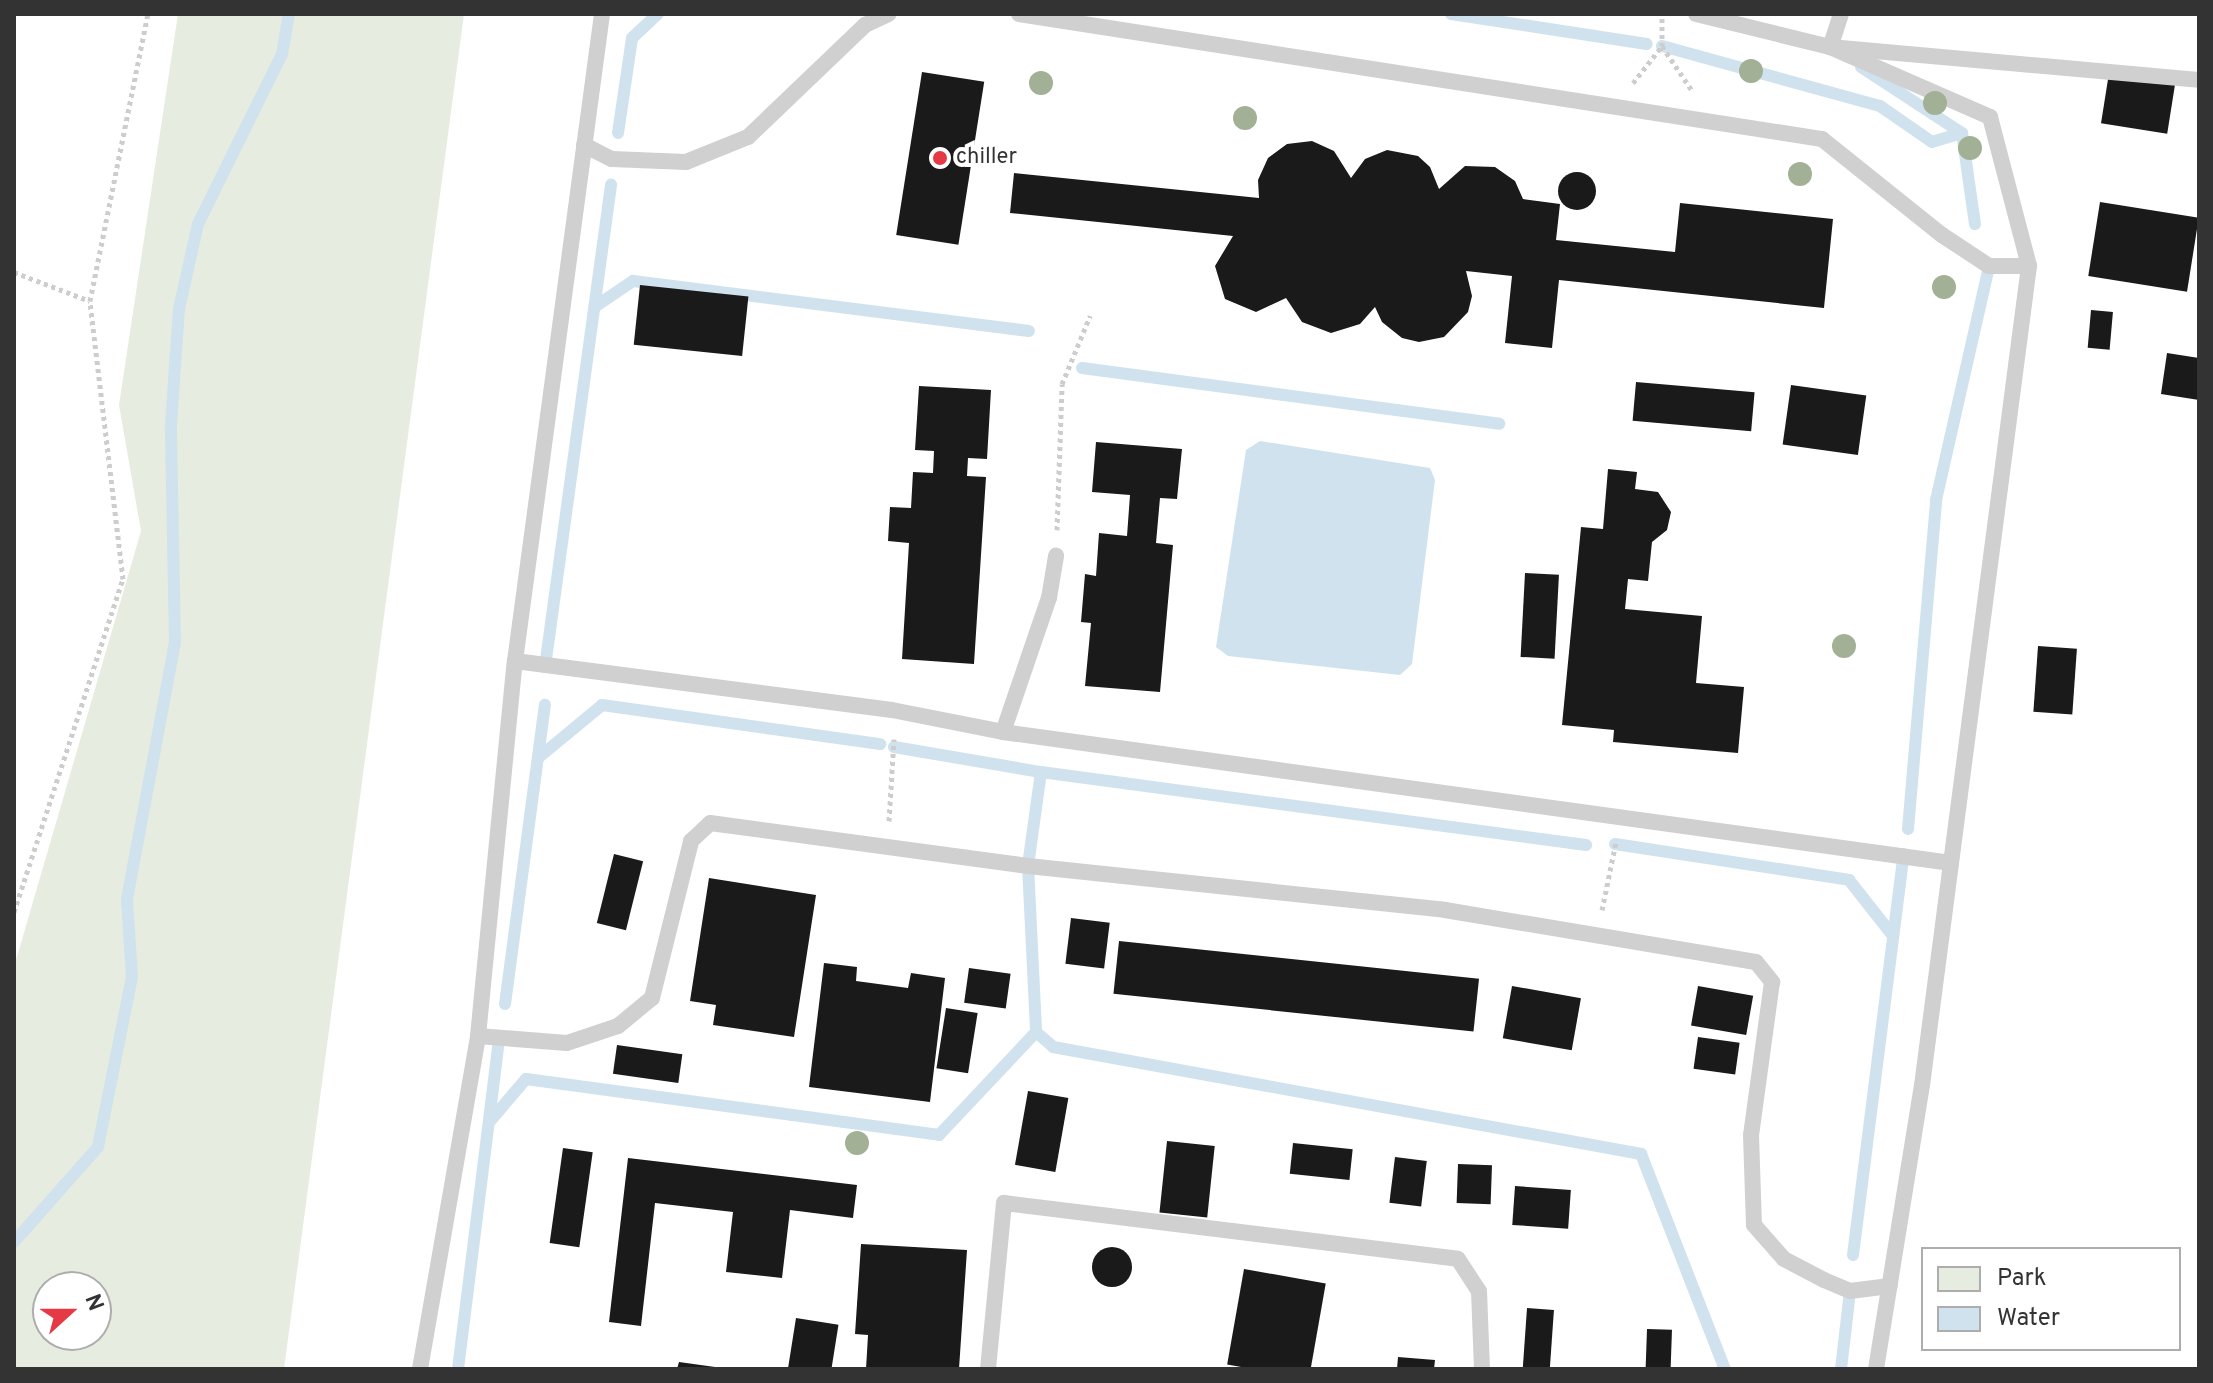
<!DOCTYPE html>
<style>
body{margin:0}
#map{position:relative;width:2213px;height:1383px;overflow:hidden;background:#fff;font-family:Overpass,sans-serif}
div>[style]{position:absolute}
.green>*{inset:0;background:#e6ecdf}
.water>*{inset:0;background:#cfe2ee}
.stream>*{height:12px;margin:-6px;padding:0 6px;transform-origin:6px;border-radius:6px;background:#cfe2ee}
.building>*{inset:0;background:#1a1a1a;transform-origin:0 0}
.round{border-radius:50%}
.path>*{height:5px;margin-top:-2.5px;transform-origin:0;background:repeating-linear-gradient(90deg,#cdcdcd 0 4px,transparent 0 8px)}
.service>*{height:16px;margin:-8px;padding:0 8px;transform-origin:8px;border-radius:8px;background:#d0d0d0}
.trees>*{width:24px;height:24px;margin:-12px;border-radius:50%;background:#a2b095}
.dots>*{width:22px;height:22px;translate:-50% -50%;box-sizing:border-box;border:4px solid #fff;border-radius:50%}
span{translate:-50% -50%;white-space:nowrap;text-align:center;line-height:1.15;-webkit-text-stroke:8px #fff;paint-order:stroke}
.poi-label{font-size:22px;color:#333}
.left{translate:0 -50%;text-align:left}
.frame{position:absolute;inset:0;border:16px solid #333;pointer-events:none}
.legend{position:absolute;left:1921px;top:1247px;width:260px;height:104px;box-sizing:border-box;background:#fff;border:2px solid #adadad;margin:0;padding:10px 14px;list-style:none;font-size:24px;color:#333}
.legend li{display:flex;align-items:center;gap:16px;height:40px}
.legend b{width:40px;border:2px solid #adadad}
.north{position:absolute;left:32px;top:1271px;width:80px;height:80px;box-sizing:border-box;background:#fff;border:2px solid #adadad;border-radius:50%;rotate:69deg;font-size:22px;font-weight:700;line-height:32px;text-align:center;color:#333}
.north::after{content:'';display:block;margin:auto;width:28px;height:36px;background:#e63946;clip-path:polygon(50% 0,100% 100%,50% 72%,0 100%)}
</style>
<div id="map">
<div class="green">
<i style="clip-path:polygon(evenodd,178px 14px,464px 14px,284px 1369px,14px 1369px,14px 967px,141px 531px,119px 405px,178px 14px,48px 1287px,96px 1287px,96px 1335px,48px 1335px,48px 1287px)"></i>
</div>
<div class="water">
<i style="clip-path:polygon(1260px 441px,1430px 468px,1435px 480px,1412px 664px,1400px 675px,1228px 656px,1216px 647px,1246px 450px)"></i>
</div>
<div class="stream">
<i style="left:1451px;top:14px;width:198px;rotate:8.7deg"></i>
<i style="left:1662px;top:46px;width:226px;rotate:15.4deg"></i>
<i style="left:1880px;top:106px;width:63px;rotate:34.7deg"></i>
<i style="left:1932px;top:142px;width:31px;rotate:-17deg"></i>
<i style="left:1861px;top:67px;width:121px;rotate:33.2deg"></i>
<i style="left:1962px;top:133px;width:92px;rotate:81.9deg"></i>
<i style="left:618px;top:133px;width:96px;rotate:-81.6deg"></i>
<i style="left:632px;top:38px;width:35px;rotate:-43deg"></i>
<i style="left:596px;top:306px;width:45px;rotate:-34deg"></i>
<i style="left:633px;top:281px;width:399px;rotate:7.2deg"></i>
<i style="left:1082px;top:368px;width:421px;rotate:7.6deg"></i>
<i style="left:545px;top:667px;width:487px;rotate:-82.2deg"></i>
<i style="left:894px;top:747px;width:149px;rotate:9.7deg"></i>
<i style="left:1041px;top:772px;width:550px;rotate:7.63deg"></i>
<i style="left:538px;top:758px;width:83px;rotate:-39.6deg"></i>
<i style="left:602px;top:705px;width:281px;rotate:8deg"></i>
<i style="left:1041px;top:772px;width:95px;rotate:97.9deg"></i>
<i style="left:1028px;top:866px;width:166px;rotate:87.2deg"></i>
<i style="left:1036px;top:1032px;width:23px;rotate:41deg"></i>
<i style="left:1053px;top:1047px;width:598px;rotate:10.31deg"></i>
<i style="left:1641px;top:1154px;width:231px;rotate:68.7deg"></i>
<i style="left:1908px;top:829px;width:330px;rotate:-85.1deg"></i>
<i style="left:1936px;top:500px;width:240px;rotate:-77.2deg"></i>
<i style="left:1615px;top:844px;width:237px;rotate:8.7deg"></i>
<i style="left:1849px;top:880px;width:71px;rotate:51.8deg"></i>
<i style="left:505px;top:1004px;width:302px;rotate:-82.4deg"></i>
<i style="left:491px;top:1120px;width:54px;rotate:-49.5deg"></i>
<i style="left:526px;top:1079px;width:417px;rotate:7.7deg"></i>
<i style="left:939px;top:1135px;width:141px;rotate:-46.7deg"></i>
<i style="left:14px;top:1242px;width:127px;rotate:-48.5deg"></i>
<i style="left:98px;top:1147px;width:173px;rotate:-78.7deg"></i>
<i style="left:132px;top:977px;width:78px;rotate:-93.7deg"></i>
<i style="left:127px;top:899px;width:261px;rotate:-79.4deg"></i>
<i style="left:175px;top:642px;width:217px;rotate:-91.1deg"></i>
<i style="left:171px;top:425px;width:116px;rotate:-86.1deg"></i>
<i style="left:179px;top:309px;width:87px;rotate:-77.4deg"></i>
<i style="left:198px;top:224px;width:190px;rotate:-63.7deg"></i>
<i style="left:282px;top:54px;width:41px;rotate:-80.1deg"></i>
<i style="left:1853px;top:1255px;width:404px;rotate:-82.8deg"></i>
<i style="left:458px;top:1369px;width:333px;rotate:-82.9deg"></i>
<i style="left:1841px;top:1369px;width:79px;rotate:-83.4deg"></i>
</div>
<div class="building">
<i style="left:922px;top:72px;width:63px;height:165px;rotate:9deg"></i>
<i style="left:2109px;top:73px;width:67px;height:51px;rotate:9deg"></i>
<i style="clip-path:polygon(1312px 141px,1334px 151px,1351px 178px,1365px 159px,1387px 150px,1418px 156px,1430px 167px,1439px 189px,1465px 166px,1495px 167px,1515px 181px,1523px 199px,1560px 204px,1556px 240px,1675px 252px,1680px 203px,1833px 219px,1824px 308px,1559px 280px,1552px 348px,1505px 343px,1512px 276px,1466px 271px,1472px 296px,1468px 312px,1444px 337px,1419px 342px,1402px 338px,1382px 322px,1375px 307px,1360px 324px,1331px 333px,1302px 322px,1286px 298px,1256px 312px,1225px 299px,1215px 266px,1233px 236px,1010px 213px,1014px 173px,1259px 198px,1258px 180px,1268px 158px,1287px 144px)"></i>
<i class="round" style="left:1558px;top:172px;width:38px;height:38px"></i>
<i style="left:2100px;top:202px;width:100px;height:75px;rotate:9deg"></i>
<i style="left:640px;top:285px;width:109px;height:60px;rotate:6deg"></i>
<i style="left:2091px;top:310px;width:22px;height:38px;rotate:5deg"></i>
<i style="clip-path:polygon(2167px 353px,2199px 358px,2199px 400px,2161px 394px)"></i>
<i style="left:1636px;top:382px;width:119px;height:39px;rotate:5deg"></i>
<i style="left:1791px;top:385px;width:76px;height:60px;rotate:8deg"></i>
<i style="clip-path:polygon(919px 386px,991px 390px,987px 459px,968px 458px,967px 476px,986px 477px,974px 664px,902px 659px,909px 543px,888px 541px,890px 507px,911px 508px,913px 472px,933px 473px,934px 451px,915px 450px)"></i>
<i style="clip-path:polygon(1096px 442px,1182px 449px,1177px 499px,1160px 498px,1156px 543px,1173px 545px,1160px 692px,1085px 686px,1091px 623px,1081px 622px,1085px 574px,1096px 576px,1099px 533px,1127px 536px,1130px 495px,1092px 492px)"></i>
<i style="clip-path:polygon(1608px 469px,1637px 472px,1635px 489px,1658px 492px,1671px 512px,1667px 530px,1652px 542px,1648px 581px,1628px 579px,1625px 609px,1702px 616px,1696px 683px,1744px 687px,1738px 753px,1613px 742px,1614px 730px,1562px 725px,1581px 527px,1603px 529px)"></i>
<i style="left:1525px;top:573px;width:34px;height:84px;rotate:3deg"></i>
<i style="left:2038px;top:646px;width:39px;height:66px;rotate:4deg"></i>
<i style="left:614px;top:854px;width:30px;height:71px;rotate:14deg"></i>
<i style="clip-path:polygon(709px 878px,816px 895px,794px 1037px,713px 1025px,716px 1005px,690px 1001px)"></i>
<i style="left:1071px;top:918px;width:39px;height:46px;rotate:7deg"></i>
<i style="left:1119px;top:941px;width:362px;height:53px;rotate:6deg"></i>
<i style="clip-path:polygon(824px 963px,857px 967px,856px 981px,908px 988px,911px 973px,945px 978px,930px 1102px,809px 1087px)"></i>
<i style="left:969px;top:968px;width:42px;height:35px;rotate:8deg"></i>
<i style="left:1512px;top:986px;width:70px;height:53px;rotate:10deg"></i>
<i style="left:1698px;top:986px;width:56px;height:40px;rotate:10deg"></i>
<i style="left:946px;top:1008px;width:32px;height:61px;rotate:9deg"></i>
<i style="left:1698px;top:1037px;width:42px;height:32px;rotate:8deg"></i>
<i style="left:617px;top:1045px;width:66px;height:29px;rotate:8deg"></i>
<i style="left:1028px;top:1091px;width:41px;height:75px;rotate:10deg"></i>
<i style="left:1167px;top:1141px;width:48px;height:72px;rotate:6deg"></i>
<i style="left:1293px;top:1143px;width:60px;height:31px;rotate:6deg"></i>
<i style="left:563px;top:1148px;width:30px;height:96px;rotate:8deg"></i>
<i style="left:1395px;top:1157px;width:32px;height:46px;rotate:7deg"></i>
<i style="clip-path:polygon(628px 1158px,857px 1185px,853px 1218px,790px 1210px,782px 1278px,726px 1272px,733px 1212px,655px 1203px,641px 1326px,609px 1322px)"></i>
<i style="left:1458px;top:1164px;width:34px;height:39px;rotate:2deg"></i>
<i style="left:1515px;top:1186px;width:56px;height:39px;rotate:4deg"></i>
<i style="clip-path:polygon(861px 1244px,967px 1250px,959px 1369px,866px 1369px,868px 1335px,855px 1334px)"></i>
<i class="round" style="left:1092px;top:1247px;width:40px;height:40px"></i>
<i style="left:1244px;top:1269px;width:83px;height:97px;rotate:10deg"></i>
<i style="left:1527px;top:1308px;width:27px;height:61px;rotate:4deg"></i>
<i style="left:796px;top:1318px;width:43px;height:52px;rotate:9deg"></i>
<i style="left:1647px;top:1329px;width:25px;height:40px;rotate:2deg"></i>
<i style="clip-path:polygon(1398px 1357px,1435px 1360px,1434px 1369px,1397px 1369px)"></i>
<i style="clip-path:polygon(679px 1362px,715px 1367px,715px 1369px,677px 1369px)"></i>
</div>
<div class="path">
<i style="left:1662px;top:46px;width:55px;rotate:56deg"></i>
<i style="left:1633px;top:83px;width:47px;rotate:-51.9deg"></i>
<i style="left:1662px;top:46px;width:32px;rotate:-90deg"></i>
<i style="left:14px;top:272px;width:81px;rotate:20.9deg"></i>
<i style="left:1057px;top:530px;width:146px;rotate:-88deg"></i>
<i style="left:1062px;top:384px;width:74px;rotate:-67.6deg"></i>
<i style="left:889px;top:821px;width:82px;rotate:-86.5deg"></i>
<i style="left:1602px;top:910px;width:69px;rotate:-78.4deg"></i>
<i style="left:14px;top:912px;width:350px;rotate:-71.9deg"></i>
<i style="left:123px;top:579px;width:280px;rotate:-96.8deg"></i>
<i style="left:90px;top:301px;width:293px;rotate:-78.6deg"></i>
</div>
<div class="service">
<i style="left:1019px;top:14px;width:813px;rotate:8.85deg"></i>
<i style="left:1822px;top:139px;width:154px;rotate:38.7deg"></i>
<i style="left:1942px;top:235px;width:56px;rotate:33.4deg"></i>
<i style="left:1989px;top:266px;width:40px"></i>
<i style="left:1696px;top:14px;width:138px;rotate:13.8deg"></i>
<i style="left:1830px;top:47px;width:370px;rotate:5.1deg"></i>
<i style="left:1841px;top:14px;width:35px;rotate:108deg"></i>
<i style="left:1830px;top:47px;width:175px;rotate:23.6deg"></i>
<i style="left:1990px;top:117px;width:154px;rotate:75.3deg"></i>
<i style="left:2029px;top:266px;width:826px;rotate:97.44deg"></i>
<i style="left:1922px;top:1085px;width:288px;rotate:99.2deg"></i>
<i style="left:584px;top:145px;width:31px;rotate:27deg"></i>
<i style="left:612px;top:159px;width:74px;rotate:2.3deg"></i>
<i style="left:686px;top:162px;width:67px;rotate:-22deg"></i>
<i style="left:748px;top:137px;width:162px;rotate:-43.7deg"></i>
<i style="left:865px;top:25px;width:26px;rotate:-25deg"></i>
<i style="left:515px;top:661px;width:380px;rotate:7.4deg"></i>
<i style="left:892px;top:710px;width:113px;rotate:11.2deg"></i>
<i style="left:1003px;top:732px;width:142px;rotate:-71.1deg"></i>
<i style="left:1049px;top:598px;width:43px;rotate:-80.5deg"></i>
<i style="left:1003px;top:732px;width:957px;rotate:7.87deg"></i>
<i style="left:478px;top:1036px;width:89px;rotate:4.5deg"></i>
<i style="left:567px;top:1043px;width:54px;rotate:-18.4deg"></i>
<i style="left:618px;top:1026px;width:44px;rotate:-39.5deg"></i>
<i style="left:652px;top:998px;width:162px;rotate:-76deg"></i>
<i style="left:691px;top:841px;width:26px;rotate:-43deg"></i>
<i style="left:710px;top:823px;width:321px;rotate:7.7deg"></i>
<i style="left:1028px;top:866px;width:419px;rotate:6deg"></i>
<i style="left:1445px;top:910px;width:315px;rotate:9.5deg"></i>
<i style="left:1756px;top:962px;width:26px;rotate:51deg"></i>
<i style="left:1772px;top:982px;width:154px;rotate:97.8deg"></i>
<i style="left:1751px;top:1135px;width:90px;rotate:88.1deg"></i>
<i style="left:1754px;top:1225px;width:45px;rotate:48.6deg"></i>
<i style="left:1784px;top:1259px;width:45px;rotate:27.7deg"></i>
<i style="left:1824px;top:1280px;width:28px;rotate:23deg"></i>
<i style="left:1850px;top:1291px;width:40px;rotate:-7.1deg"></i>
<i style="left:420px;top:1369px;width:338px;rotate:-80.1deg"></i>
<i style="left:478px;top:1036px;width:377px;rotate:-84.4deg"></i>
<i style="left:515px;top:661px;width:653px;rotate:-82.34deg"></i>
<i style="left:988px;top:1369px;width:167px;rotate:-84.5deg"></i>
<i style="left:1004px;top:1203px;width:457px;rotate:7deg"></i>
<i style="left:1458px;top:1259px;width:38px;rotate:57deg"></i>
<i style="left:1479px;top:1291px;width:78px;rotate:87.8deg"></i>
</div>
<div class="trees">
<i style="left:1751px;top:71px"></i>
<i style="left:1041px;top:83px"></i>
<i style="left:1935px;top:103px"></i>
<i style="left:1245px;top:118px"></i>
<i style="left:1970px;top:148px"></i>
<i style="left:1800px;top:174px"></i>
<i style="left:1944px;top:287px"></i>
<i style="left:1844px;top:646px"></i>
<i style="left:857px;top:1143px"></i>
</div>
<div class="dots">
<i style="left:940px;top:158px;background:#e63946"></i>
</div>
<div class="poi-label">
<span class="left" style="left:956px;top:158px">chiller</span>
</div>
<div class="frame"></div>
<ul class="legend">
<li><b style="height:22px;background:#e6ecdf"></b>Park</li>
<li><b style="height:22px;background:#cfe2ee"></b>Water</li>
</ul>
<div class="north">N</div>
</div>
